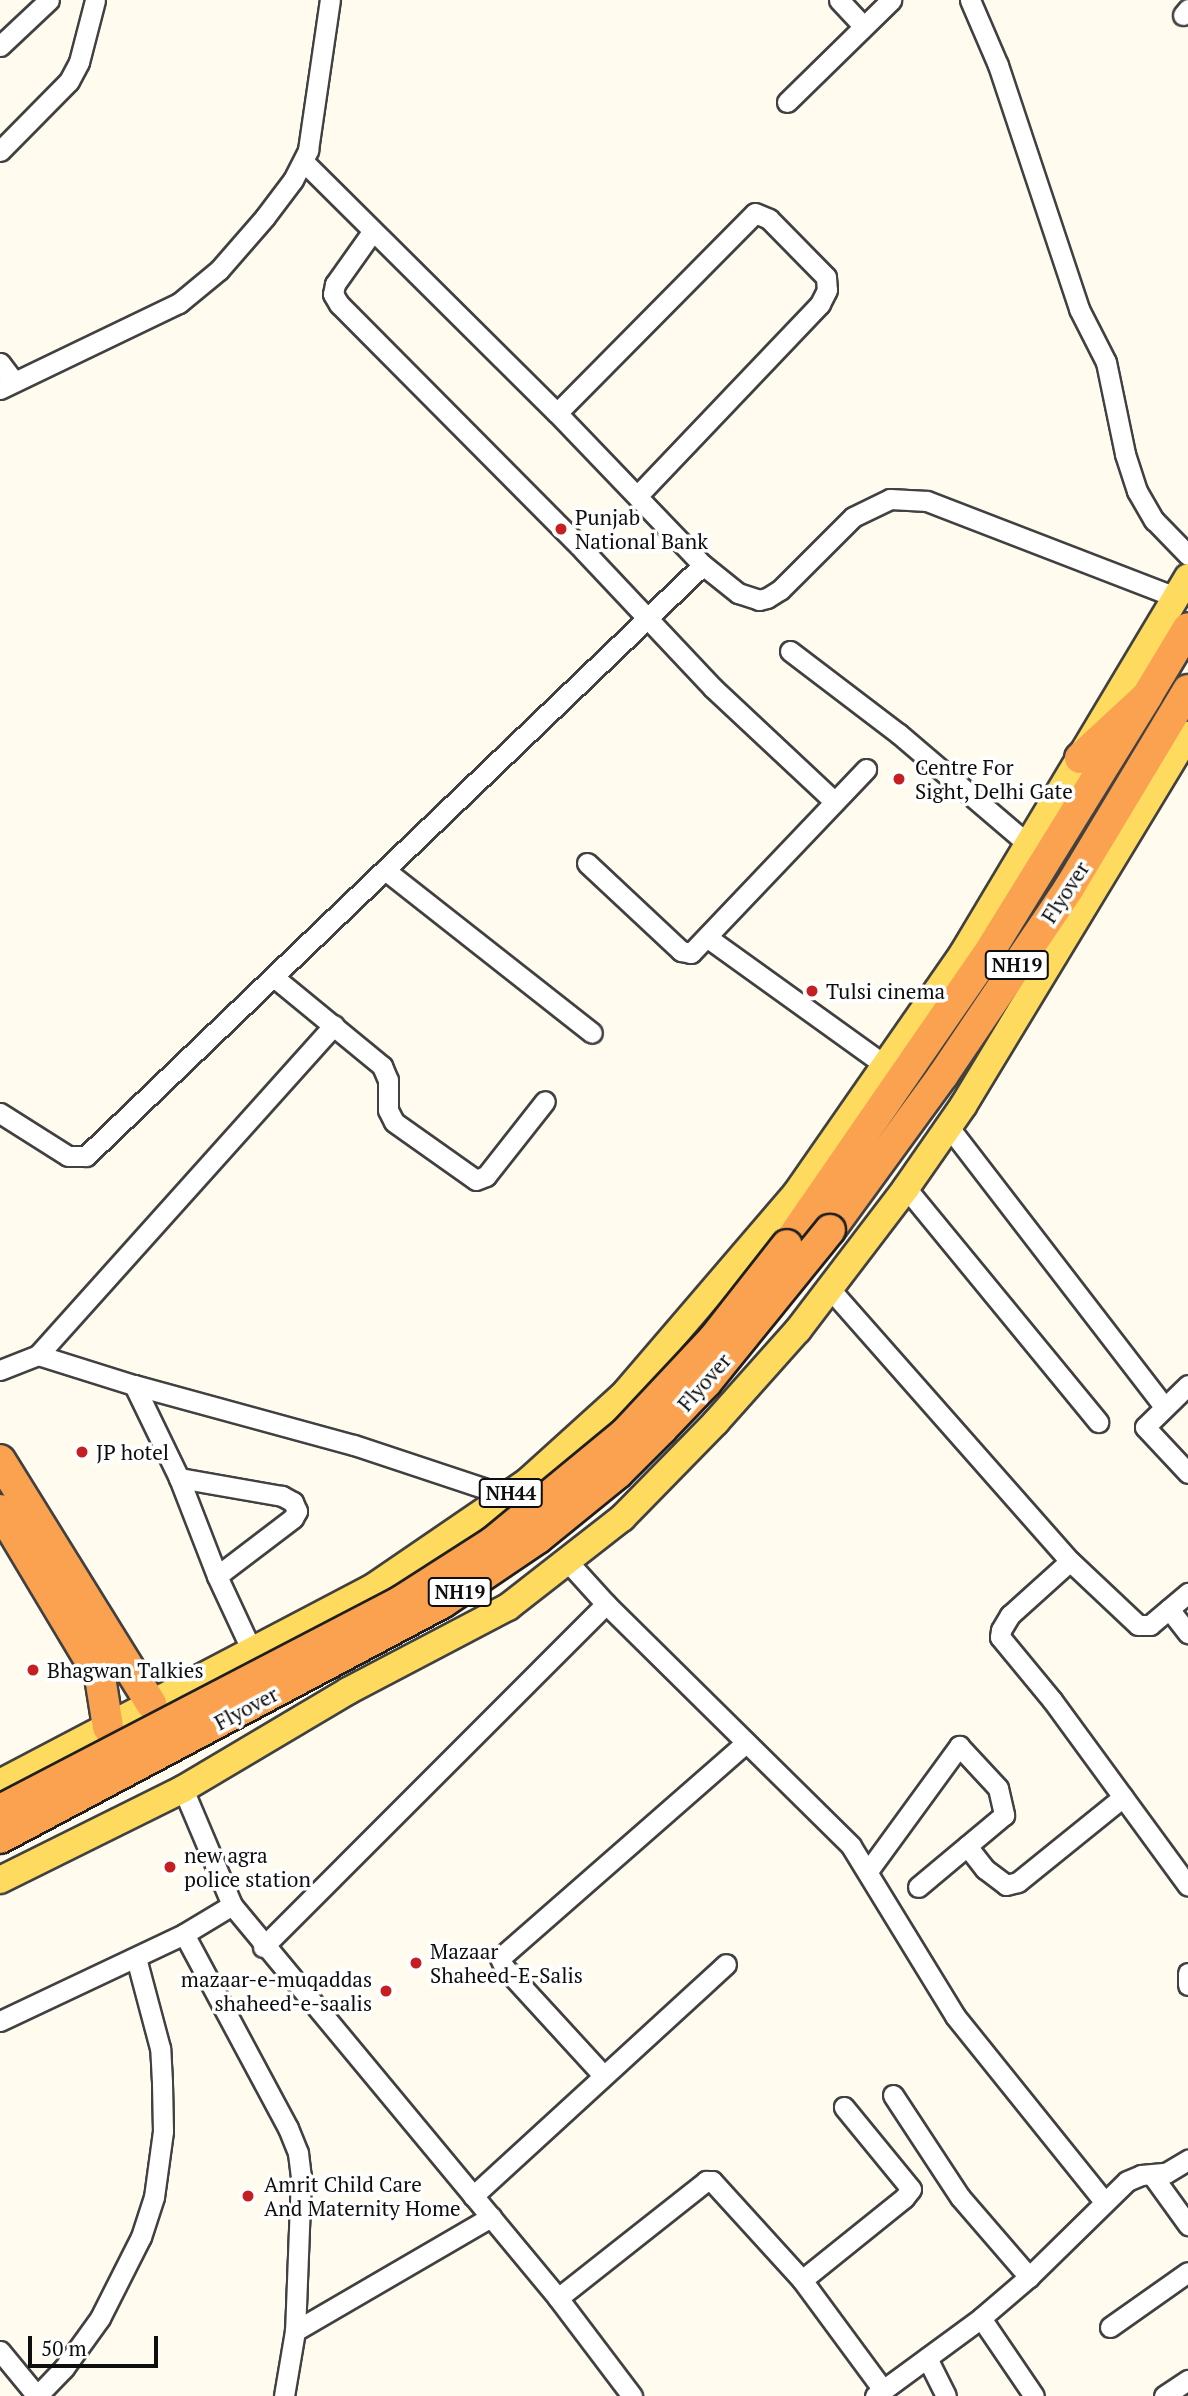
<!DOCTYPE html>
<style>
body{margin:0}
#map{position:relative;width:1188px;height:2396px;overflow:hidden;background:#fffcef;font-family:"PT Serif",serif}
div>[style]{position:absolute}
.roads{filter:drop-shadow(2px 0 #414141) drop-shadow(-2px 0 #414141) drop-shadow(0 2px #414141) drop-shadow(0 -2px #414141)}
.minor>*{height:19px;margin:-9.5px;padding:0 9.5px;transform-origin:9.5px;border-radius:9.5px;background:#fff}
.major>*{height:26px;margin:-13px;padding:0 13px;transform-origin:13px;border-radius:13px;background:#fedb5f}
.highway>*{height:30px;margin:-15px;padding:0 15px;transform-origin:15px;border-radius:15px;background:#fba251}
.bridges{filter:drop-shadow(2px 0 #1f1f1f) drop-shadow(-2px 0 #1f1f1f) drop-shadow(0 2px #1f1f1f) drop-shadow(0 -2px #1f1f1f)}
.highway-bridge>*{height:30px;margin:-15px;padding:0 15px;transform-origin:15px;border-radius:15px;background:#fba251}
.dots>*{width:19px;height:19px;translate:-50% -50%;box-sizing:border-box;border:4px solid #fff;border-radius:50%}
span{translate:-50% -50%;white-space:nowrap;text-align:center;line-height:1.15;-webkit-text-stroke:7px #fff;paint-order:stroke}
.shield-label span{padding:2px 5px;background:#fff;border:2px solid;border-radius:5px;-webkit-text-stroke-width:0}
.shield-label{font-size:19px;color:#0e0e0e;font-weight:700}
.poi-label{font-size:21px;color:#0e0e0e}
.left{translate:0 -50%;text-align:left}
.right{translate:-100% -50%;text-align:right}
.street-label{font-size:21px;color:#0e0e0e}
.scale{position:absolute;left:28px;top:2336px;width:130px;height:32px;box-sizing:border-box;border:4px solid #0e0e0e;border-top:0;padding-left:9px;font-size:21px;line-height:24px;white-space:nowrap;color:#0e0e0e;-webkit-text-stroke:5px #fff;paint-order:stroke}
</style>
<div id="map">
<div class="roads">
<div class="minor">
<i style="left:839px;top:0;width:34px;rotate:47deg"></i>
<i style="left:970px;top:0;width:71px;rotate:66.7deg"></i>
<i style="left:998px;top:65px;width:257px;rotate:71.6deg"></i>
<i style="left:1079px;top:309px;width:59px;rotate:63deg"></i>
<i style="left:1106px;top:362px;width:94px;rotate:78.3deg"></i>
<i style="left:1125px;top:454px;width:39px;rotate:72deg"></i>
<i style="left:1137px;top:491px;width:34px;rotate:60deg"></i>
<i style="left:1154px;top:520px;width:49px;rotate:45.8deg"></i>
<i style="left:1183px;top:15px;width:8px;rotate:-50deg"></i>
<i style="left:0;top:46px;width:67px;rotate:-43.2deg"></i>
<i style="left:787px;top:102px;width:146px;rotate:-44.4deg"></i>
<i style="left:0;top:151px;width:98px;rotate:-45.4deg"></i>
<i style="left:69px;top:81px;width:21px;rotate:-62deg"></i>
<i style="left:79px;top:62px;width:64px;rotate:-75.5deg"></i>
<i style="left:304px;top:162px;width:356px;rotate:44.8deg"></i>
<i style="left:557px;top:413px;width:211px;rotate:46.2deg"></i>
<i style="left:703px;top:565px;width:45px;rotate:38.7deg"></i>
<i style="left:738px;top:593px;width:22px;rotate:18deg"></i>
<i style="left:759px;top:600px;width:8px;rotate:-14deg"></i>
<i style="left:767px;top:598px;width:15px;rotate:-32deg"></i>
<i style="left:780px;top:590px;width:103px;rotate:-45deg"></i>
<i style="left:853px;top:517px;width:41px;rotate:-25.9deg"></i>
<i style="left:890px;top:499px;width:37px;rotate:3deg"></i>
<i style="left:927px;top:501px;width:267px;rotate:21.1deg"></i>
<i style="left:372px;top:232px;width:64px;rotate:125.4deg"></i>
<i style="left:335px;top:284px;width:10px;rotate:101deg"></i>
<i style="left:333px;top:294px;width:12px;rotate:59deg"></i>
<i style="left:339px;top:304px;width:348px;rotate:45.2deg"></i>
<i style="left:584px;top:551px;width:187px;rotate:46.7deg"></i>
<i style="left:712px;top:687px;width:167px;rotate:43.1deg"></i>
<i style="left:0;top:363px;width:21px;rotate:53deg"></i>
<i style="left:0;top:389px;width:199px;rotate:-25.7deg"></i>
<i style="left:179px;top:303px;width:52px;rotate:-39.5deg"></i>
<i style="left:219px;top:270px;width:70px;rotate:-49deg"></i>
<i style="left:265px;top:217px;width:46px;rotate:-52.9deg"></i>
<i style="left:293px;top:180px;width:34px;rotate:-63deg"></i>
<i style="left:308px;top:150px;width:152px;rotate:-81.7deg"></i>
<i style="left:557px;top:413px;width:281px;rotate:-45.3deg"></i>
<i style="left:755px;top:213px;width:15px;rotate:23deg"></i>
<i style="left:769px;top:219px;width:81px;rotate:45.5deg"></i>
<i style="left:826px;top:277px;width:13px;rotate:86deg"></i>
<i style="left:827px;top:290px;width:16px;rotate:117deg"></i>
<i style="left:820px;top:304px;width:265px;rotate:133.6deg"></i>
<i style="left:790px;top:651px;width:137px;rotate:37.3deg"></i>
<i style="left:899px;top:734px;width:170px;rotate:40.5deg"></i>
<i style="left:587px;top:863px;width:129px;rotate:43.1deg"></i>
<i style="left:681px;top:951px;width:10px;rotate:11deg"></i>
<i style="left:691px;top:953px;width:254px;rotate:-46.4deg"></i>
<i style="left:385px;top:870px;width:263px;rotate:38.2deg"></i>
<i style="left:708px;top:938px;width:218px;rotate:35.7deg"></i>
<i style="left:275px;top:978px;width:139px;rotate:39.4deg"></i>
<i style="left:382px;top:1066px;width:15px;rotate:67deg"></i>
<i style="left:388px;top:1080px;width:30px;rotate:90deg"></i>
<i style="left:388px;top:1110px;width:13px;rotate:63deg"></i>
<i style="left:394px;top:1122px;width:100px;rotate:35.3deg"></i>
<i style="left:476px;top:1180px;width:11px;rotate:-22deg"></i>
<i style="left:486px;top:1176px;width:95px;rotate:-51.8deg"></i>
<i style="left:0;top:1113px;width:80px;rotate:32.3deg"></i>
<i style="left:68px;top:1156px;width:18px"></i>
<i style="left:86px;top:1156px;width:854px;rotate:-43.77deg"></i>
<i style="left:948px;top:1126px;width:354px;rotate:52.4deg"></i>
<i style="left:906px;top:1188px;width:303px;rotate:50.6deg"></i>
<i style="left:830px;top:1289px;width:363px;rotate:48.6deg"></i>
<i style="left:1070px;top:1561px;width:93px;rotate:43.3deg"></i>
<i style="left:1138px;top:1625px;width:12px"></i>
<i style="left:1150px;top:1625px;width:50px;rotate:-40.1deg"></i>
<i style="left:38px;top:1355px;width:443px;rotate:-48.1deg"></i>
<i style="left:0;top:1370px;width:41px;rotate:-21.5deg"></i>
<i style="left:38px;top:1355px;width:101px;rotate:17.4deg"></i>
<i style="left:134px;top:1385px;width:103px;rotate:64.2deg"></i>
<i style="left:134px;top:1385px;width:228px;rotate:15.3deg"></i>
<i style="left:354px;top:1445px;width:161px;rotate:18.4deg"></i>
<i style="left:1188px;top:1385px;width:60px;rotate:135.7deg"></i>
<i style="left:1145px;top:1427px;width:63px;rotate:46.9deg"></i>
<i style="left:567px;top:1561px;width:58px;rotate:47.8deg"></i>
<i style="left:606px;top:1604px;width:344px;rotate:44.6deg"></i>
<i style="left:851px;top:1846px;width:199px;rotate:58.5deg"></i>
<i style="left:955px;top:2016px;width:238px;rotate:51.2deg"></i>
<i style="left:1070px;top:1561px;width:81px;rotate:138deg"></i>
<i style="left:1010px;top:1615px;width:17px;rotate:121deg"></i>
<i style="left:1001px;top:1630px;width:7px;rotate:98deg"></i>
<i style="left:1000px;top:1637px;width:82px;rotate:50.5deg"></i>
<i style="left:1052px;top:1700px;width:230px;rotate:53.8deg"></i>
<i style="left:217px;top:1576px;width:96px;rotate:-37.3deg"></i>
<i style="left:293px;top:1518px;width:8px;rotate:-60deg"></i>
<i style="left:297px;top:1511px;width:10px;rotate:-114deg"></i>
<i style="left:293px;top:1502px;width:13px;rotate:-151deg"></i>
<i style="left:282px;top:1496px;width:105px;rotate:-170.1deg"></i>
<i style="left:179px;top:1478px;width:105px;rotate:68.8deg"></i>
<i style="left:217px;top:1576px;width:83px;rotate:65deg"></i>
<i style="left:1169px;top:1609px;width:31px;rotate:52deg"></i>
<i style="left:183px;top:1789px;width:126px;rotate:67.1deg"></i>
<i style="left:232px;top:1905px;width:511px;rotate:50.32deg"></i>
<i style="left:558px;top:2298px;width:123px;rotate:52.9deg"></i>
<i style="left:967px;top:1846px;width:29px;rotate:52deg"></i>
<i style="left:985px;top:1869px;width:26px;rotate:37deg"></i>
<i style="left:1006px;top:1885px;width:12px;rotate:-14deg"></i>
<i style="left:1018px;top:1882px;width:135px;rotate:-39deg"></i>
<i style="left:868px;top:1871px;width:155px;rotate:-53.9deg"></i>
<i style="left:959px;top:1746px;width:57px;rotate:47.1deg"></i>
<i style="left:998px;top:1788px;width:28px;rotate:77deg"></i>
<i style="left:1004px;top:1815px;width:112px;rotate:140.1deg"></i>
<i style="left:184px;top:1934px;width:220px;rotate:61.8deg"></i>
<i style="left:288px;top:2128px;width:27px;rotate:68deg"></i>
<i style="left:298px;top:2153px;width:24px;rotate:83deg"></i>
<i style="left:301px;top:2177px;width:154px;rotate:92.2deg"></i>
<i style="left:295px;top:2331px;width:66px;rotate:99.6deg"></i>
<i style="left:263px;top:1947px;width:485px;rotate:-45deg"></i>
<i style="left:1188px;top:1973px;width:12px;rotate:90deg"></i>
<i style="left:0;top:2021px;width:204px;rotate:-25.3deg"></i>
<i style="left:184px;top:1934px;width:56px;rotate:-31.1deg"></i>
<i style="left:602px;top:2074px;width:145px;rotate:-132.5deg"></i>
<i style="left:504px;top:1967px;width:10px;rotate:-114deg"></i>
<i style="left:500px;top:1958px;width:327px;rotate:-41.2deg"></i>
<i style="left:893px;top:2095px;width:122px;rotate:56.7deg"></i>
<i style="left:960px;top:2197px;width:106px;rotate:49.2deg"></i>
<i style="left:1152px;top:2175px;width:62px;rotate:54.2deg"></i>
<i style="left:473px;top:2196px;width:343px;rotate:-42.5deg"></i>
<i style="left:802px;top:2280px;width:131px;rotate:-38.8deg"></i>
<i style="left:904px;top:2198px;width:11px;rotate:-52deg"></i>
<i style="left:911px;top:2189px;width:106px;rotate:-129.3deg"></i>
<i style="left:558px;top:2298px;width:189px;rotate:-38.3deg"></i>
<i style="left:706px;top:2181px;width:6px"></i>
<i style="left:712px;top:2181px;width:134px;rotate:47.7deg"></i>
<i style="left:802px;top:2280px;width:137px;rotate:53.6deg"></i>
<i style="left:981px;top:2318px;width:94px;rotate:55.8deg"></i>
<i style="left:1110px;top:2327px;width:95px;rotate:-35.2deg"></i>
<i style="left:295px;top:2331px;width:227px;rotate:-30.2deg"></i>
<i style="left:0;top:2351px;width:58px;rotate:50.6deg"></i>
<i style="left:927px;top:2358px;width:42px;rotate:63.4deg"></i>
<i style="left:37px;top:2396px;width:39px;rotate:-46deg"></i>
<i style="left:64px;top:2368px;width:62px;rotate:-54.2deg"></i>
<i style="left:100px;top:2318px;width:91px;rotate:-63.2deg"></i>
<i style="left:141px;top:2237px;width:42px;rotate:-72deg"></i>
<i style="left:154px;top:2197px;width:67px;rotate:-82.2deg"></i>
<i style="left:163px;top:2131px;width:49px;rotate:-91.2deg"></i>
<i style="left:162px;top:2082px;width:34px;rotate:-93deg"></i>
<i style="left:160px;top:2048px;width:93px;rotate:-104.9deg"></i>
<i style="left:875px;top:2396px;width:132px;rotate:-36.3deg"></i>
<i style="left:981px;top:2318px;width:63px;rotate:-40.5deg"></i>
<i style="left:1029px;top:2277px;width:137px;rotate:-44.4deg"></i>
<i style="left:1127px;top:2181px;width:15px;rotate:-23deg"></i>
<i style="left:1141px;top:2175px;width:25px;rotate:-5deg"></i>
<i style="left:1166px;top:2173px;width:26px;rotate:-31deg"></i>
<i style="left:1164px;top:2396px;width:29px;rotate:-34deg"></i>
</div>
<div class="major">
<i style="left:0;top:1783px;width:420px;rotate:-27.7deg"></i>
<i style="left:372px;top:1588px;width:188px;rotate:-34.4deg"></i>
<i style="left:527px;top:1482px;width:131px;rotate:-42.2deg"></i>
<i style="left:624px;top:1394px;width:266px;rotate:-49.4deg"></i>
<i style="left:797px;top:1192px;width:291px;rotate:-55.2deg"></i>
<i style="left:963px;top:953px;width:438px;rotate:-59.1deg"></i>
<i style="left:0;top:1880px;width:204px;rotate:-26.4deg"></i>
<i style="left:183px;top:1789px;width:192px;rotate:-30.7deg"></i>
<i style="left:348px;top:1691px;width:181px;rotate:-27.7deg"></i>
<i style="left:508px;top:1607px;width:145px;rotate:-38deg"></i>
<i style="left:622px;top:1518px;width:134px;rotate:-45.6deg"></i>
<i style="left:716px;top:1422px;width:123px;rotate:-48.3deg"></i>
<i style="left:798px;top:1330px;width:178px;rotate:-52.7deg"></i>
<i style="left:906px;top:1188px;width:100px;rotate:-55.2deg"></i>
<i style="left:963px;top:1106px;width:434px;rotate:-58.8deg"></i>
</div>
<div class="highway">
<i style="left:1080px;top:758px;width:91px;rotate:-42.8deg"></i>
<i style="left:1147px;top:696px;width:79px;rotate:-58.9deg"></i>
<i style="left:830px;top:1230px;width:192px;rotate:-53.9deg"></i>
<i style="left:943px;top:1075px;width:225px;rotate:-56deg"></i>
<i style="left:1069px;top:888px;width:231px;rotate:-59deg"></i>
<i style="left:787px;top:1245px;width:350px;rotate:-55.4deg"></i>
<i style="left:986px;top:957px;width:307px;rotate:-58.3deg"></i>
<i style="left:0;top:1460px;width:287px;rotate:58.2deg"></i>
<i style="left:0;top:1510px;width:195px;rotate:59.1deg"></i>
<i style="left:100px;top:1677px;width:51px;rotate:80.9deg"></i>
</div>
</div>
<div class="bridges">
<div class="highway-bridge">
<i style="left:0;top:1810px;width:452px;rotate:-27.5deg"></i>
<i style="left:401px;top:1601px;width:109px;rotate:-32.7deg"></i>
<i style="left:493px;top:1542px;width:171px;rotate:-39.5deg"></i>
<i style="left:625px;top:1433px;width:130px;rotate:-46.9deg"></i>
<i style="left:714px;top:1338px;width:118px;rotate:-51.9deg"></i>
<i style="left:0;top:1838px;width:501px;rotate:-28deg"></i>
<i style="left:442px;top:1603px;width:116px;rotate:-34.1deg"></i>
<i style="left:538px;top:1538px;width:103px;rotate:-39.1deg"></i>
<i style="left:618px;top:1473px;width:62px;rotate:-45deg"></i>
<i style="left:662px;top:1429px;width:64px;rotate:-46.3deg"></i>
<i style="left:706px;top:1383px;width:197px;rotate:-51deg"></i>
</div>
</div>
<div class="dots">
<i style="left:561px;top:529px;background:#c51f24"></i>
<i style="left:899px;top:779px;background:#c51f24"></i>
<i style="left:812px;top:991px;background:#c51f24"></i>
<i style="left:82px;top:1452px;background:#c51f24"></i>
<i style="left:33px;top:1670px;background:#c51f24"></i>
<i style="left:170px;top:1867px;background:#c51f24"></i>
<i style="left:416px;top:1963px;background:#c51f24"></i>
<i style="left:386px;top:1991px;background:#c51f24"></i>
<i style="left:248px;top:2196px;background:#c51f24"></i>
</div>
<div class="shield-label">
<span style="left:1017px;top:965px">NH19</span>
<span style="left:511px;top:1493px">NH44</span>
<span style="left:460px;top:1592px">NH19</span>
</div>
<div class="poi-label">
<span class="left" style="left:575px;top:529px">Punjab<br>National Bank</span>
<span class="left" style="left:915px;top:779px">Centre For<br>Sight, Delhi Gate</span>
<span class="left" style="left:826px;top:991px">Tulsi cinema</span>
<span class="left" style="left:96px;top:1452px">JP hotel</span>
<span class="left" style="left:47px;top:1670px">Bhagwan Talkies</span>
<span class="left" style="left:184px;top:1867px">new agra<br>police station</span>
<span class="left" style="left:430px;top:1963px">Mazaar<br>Shaheed-E-Salis</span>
<span class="right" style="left:372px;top:1991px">mazaar-e-muqaddas<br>shaheed-e-saalis</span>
<span class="left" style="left:264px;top:2196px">Amrit Child Care<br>And Maternity Home</span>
</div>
<div class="street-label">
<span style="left:1065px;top:892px;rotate:-57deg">Flyover</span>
<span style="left:704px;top:1382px;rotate:-49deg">Flyover</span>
<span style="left:246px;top:1708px;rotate:-28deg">Flyover</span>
</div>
<div class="scale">50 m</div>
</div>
